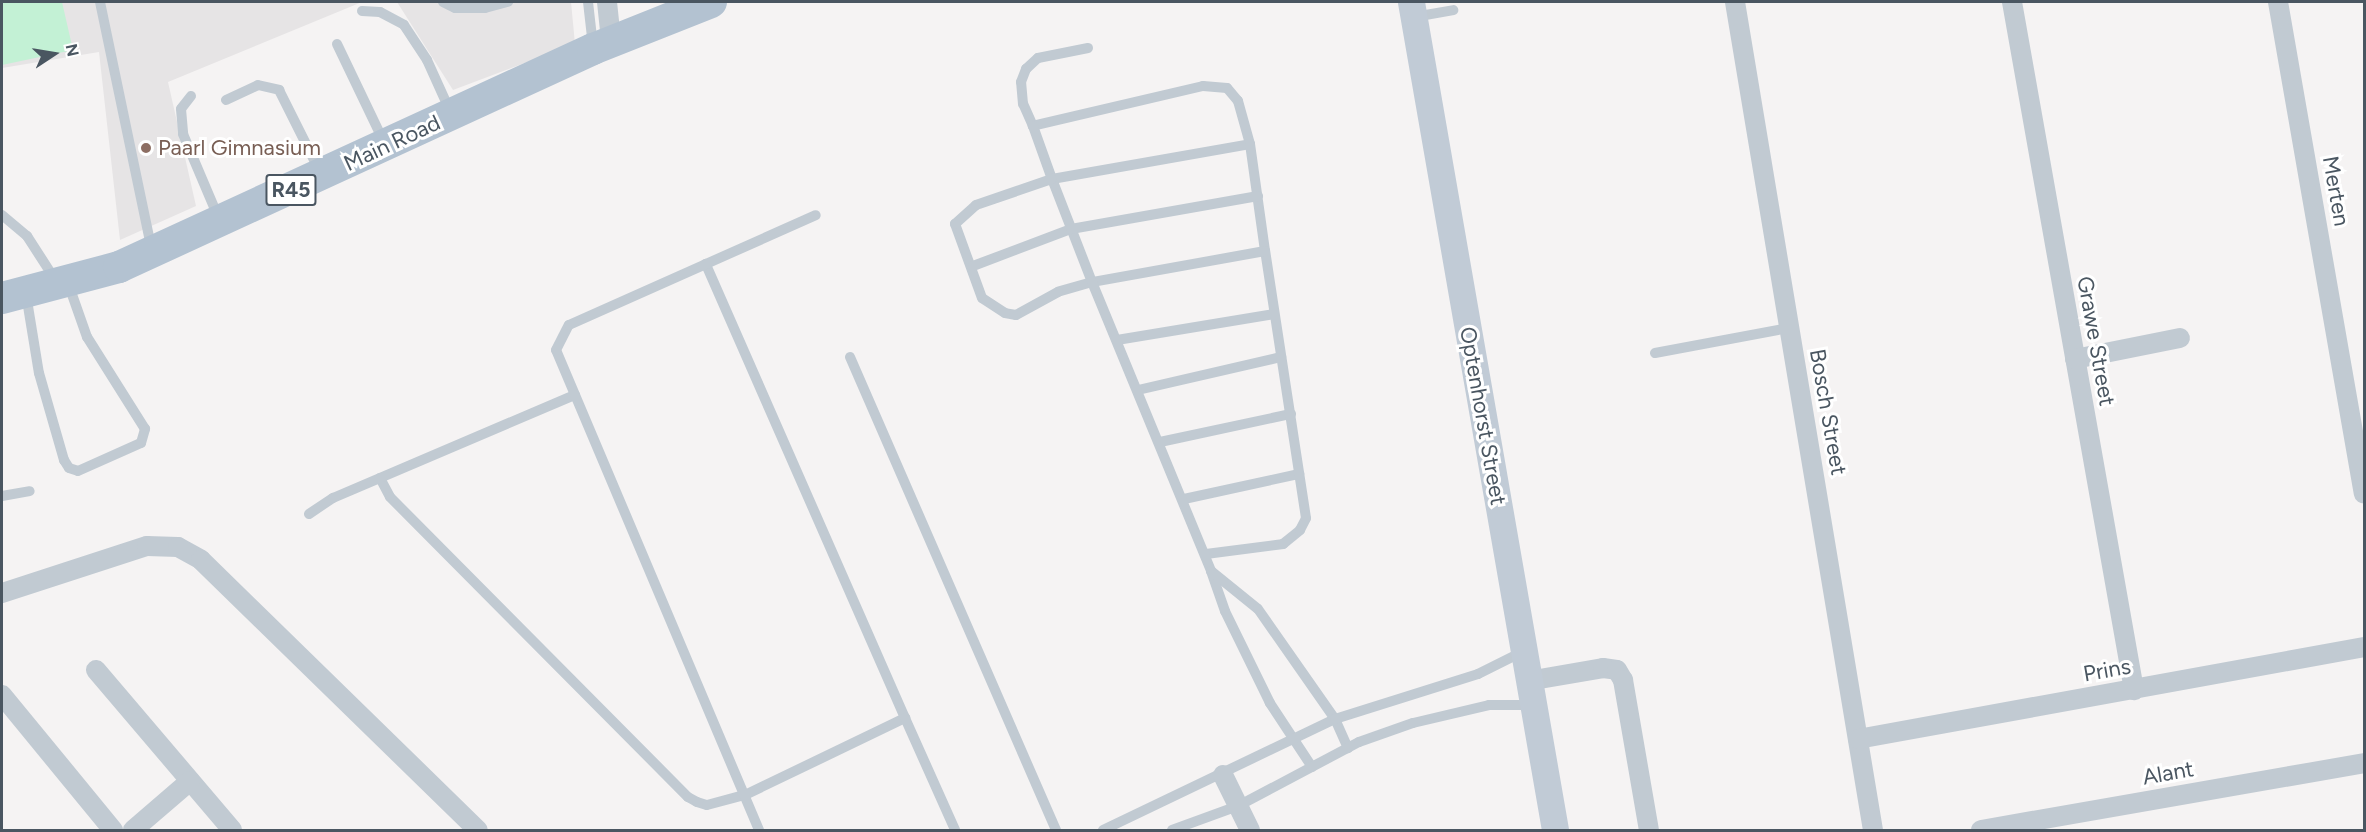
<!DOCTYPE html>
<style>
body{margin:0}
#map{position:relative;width:2366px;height:832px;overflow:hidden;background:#f5f3f3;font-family:Figtree,sans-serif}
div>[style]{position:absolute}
.education>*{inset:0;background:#e6e4e5}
.green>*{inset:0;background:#c3f1d5}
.service>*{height:10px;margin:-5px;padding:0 5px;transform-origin:5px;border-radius:5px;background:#c1cad2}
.minor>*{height:20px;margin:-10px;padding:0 10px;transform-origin:10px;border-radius:10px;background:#c1cad2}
.secondary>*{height:27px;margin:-13.5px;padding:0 13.5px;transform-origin:13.5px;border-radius:13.5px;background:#c1cbd6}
.primary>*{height:32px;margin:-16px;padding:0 16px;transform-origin:16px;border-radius:16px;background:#b3c2d1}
.dots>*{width:16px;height:16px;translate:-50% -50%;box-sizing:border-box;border:3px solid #fff;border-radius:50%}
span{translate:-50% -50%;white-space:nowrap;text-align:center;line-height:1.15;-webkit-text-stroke:6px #fff;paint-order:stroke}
.shield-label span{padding:2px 4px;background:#fff;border:2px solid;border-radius:4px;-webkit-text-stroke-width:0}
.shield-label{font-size:21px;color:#4a5661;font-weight:700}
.street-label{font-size:22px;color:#4a5661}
.education-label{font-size:22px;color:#785e54}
.left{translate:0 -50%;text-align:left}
.frame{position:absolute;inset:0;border:3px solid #4a5661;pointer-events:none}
.north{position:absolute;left:24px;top:24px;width:60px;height:60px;-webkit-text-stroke:4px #fff;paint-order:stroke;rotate:78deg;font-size:16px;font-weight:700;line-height:24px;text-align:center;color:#4a5661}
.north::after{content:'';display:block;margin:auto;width:21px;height:27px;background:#4a5661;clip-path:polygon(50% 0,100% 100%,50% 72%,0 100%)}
</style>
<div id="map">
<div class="education">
<i style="clip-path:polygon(2px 2px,362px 2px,168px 82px,196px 206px,120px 240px,99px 52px,2px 68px)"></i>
<i style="clip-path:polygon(397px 2px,571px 2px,575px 44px,453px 90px)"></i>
</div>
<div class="green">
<i style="clip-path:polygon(2px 2px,62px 2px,73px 50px,2px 65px)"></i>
</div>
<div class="service">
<i style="left:100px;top:2px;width:253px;rotate:78.2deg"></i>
<i style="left:443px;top:2px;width:13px;rotate:27deg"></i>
<i style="left:455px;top:8px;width:30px"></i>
<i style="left:485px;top:8px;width:24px;rotate:-15deg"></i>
<i style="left:588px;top:2px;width:44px;rotate:83.5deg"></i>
<i style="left:362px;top:11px;width:18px;rotate:3deg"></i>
<i style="left:380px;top:12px;width:27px;rotate:28deg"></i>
<i style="left:404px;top:25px;width:42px;rotate:56.7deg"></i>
<i style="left:427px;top:60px;width:56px;rotate:65.7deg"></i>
<i style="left:1414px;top:17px;width:40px;rotate:-10deg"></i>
<i style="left:337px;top:44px;width:111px;rotate:64.4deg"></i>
<i style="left:191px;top:96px;width:16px;rotate:128deg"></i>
<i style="left:181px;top:109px;width:25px;rotate:85deg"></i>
<i style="left:183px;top:134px;width:92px;rotate:67deg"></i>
<i style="left:226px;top:100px;width:35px;rotate:-25deg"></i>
<i style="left:258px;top:85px;width:22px;rotate:13deg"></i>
<i style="left:279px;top:90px;width:92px;rotate:63.4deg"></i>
<i style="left:1033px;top:126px;width:24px;rotate:-114deg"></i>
<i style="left:1023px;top:104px;width:22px;rotate:-95deg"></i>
<i style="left:1021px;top:82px;width:14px;rotate:-69deg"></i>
<i style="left:1026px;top:69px;width:16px;rotate:-43deg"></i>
<i style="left:1038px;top:58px;width:51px;rotate:-11.3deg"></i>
<i style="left:1250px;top:144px;width:45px;rotate:-105.6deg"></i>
<i style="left:1238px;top:101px;width:17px;rotate:-130deg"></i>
<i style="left:1227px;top:88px;width:24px;rotate:-175deg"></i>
<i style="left:1203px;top:86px;width:175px;rotate:166.8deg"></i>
<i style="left:1033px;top:126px;width:56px;rotate:70.3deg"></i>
<i style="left:1052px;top:179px;width:201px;rotate:-10deg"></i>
<i style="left:1250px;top:144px;width:108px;rotate:82deg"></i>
<i style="left:1052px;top:179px;width:110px;rotate:68.8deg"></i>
<i style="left:1092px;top:282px;width:35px;rotate:164deg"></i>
<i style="left:1058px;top:292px;width:48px;rotate:151.3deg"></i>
<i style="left:1016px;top:315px;width:11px;rotate:-170deg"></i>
<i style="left:1005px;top:313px;width:27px;rotate:-147deg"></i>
<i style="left:982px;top:298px;width:79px;rotate:-110deg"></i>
<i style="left:955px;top:224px;width:28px;rotate:-42deg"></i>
<i style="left:976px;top:205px;width:80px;rotate:-18.9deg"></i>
<i style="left:2px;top:215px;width:33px;rotate:40deg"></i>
<i style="left:27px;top:236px;width:54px;rotate:57.2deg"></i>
<i style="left:973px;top:266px;width:105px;rotate:-20.7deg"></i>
<i style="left:1071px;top:229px;width:190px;rotate:-10deg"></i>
<i style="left:26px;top:294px;width:80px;rotate:80.7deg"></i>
<i style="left:39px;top:373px;width:91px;rotate:74deg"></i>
<i style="left:64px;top:460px;width:9px;rotate:58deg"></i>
<i style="left:69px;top:468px;width:9px;rotate:18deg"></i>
<i style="left:78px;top:471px;width:69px;rotate:-24deg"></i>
<i style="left:141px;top:443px;width:15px;rotate:-74deg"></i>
<i style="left:145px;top:429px;width:109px;rotate:-122.2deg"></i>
<i style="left:87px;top:337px;width:57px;rotate:-109.4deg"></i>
<i style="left:1117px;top:340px;width:159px;rotate:-9.4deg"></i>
<i style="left:1655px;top:353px;width:136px;rotate:-10.6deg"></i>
<i style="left:850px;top:357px;width:516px;rotate:66.47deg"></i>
<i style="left:1138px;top:390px;width:147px;rotate:-13deg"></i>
<i style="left:1160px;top:442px;width:134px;rotate:-12.1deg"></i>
<i style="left:380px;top:478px;width:21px;rotate:62deg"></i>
<i style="left:390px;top:497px;width:423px;rotate:45.2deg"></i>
<i style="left:688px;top:797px;width:10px;rotate:29deg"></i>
<i style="left:697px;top:802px;width:10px;rotate:17deg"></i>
<i style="left:707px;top:805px;width:39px;rotate:-15deg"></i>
<i style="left:745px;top:795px;width:178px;rotate:-25.7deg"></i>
<i style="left:905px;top:718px;width:496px;rotate:-113.7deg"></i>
<i style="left:2px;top:496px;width:28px;rotate:-10deg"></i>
<i style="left:1184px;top:499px;width:118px;rotate:-12.3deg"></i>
<i style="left:309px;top:514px;width:29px;rotate:-34deg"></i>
<i style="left:333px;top:498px;width:263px;rotate:-23.1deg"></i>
<i style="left:1206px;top:554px;width:78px;rotate:-7.4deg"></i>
<i style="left:1283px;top:544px;width:22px;rotate:-39deg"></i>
<i style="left:1300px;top:530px;width:13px;rotate:-63deg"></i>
<i style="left:1306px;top:518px;width:270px;rotate:-98.7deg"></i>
<i style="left:1265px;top:251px;width:176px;rotate:169.8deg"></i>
<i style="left:1092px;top:282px;width:313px;rotate:67.6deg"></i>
<i style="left:905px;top:718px;width:123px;rotate:65.9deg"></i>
<i style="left:1312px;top:767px;width:77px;rotate:-123.3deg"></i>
<i style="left:1270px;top:703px;width:102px;rotate:-116.1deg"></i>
<i style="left:1225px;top:611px;width:42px;rotate:-109.3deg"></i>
<i style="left:1211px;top:571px;width:60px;rotate:39deg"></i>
<i style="left:1258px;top:609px;width:134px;rotate:55deg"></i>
<i style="left:1335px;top:719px;width:32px;rotate:66deg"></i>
<i style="left:759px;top:830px;width:521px;rotate:-112.92deg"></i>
<i style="left:556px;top:350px;width:28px;rotate:-63deg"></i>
<i style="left:569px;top:325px;width:270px;rotate:-24deg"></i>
<i style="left:1103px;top:830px;width:257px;rotate:-25.6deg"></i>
<i style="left:1335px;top:719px;width:150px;rotate:-17.5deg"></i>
<i style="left:1478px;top:674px;width:51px;rotate:-26.6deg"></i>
<i style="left:1172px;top:830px;width:70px;rotate:-20deg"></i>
<i style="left:1238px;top:806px;width:137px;rotate:-27.9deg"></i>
<i style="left:1359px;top:742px;width:57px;rotate:-19.4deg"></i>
<i style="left:1413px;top:723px;width:78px;rotate:-13.3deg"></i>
<i style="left:1489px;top:705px;width:44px"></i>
</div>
<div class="minor">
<i style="left:607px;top:2px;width:39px;rotate:84deg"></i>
<i style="left:1735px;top:2px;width:839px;rotate:80.54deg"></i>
<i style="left:2012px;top:2px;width:699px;rotate:79.94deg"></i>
<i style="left:2278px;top:2px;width:499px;rotate:80.1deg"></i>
<i style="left:2075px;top:359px;width:107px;rotate:-11.3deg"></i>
<i style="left:2px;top:593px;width:152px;rotate:-18deg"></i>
<i style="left:147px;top:546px;width:31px;rotate:2deg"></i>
<i style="left:178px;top:547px;width:26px;rotate:29deg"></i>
<i style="left:201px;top:560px;width:387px;rotate:44.3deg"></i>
<i style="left:96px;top:670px;width:210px;rotate:49.6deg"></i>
<i style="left:1528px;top:681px;width:76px;rotate:-9.8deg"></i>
<i style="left:1603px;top:668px;width:14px;rotate:8deg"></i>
<i style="left:1617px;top:670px;width:12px;rotate:59deg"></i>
<i style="left:1623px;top:680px;width:152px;rotate:80.2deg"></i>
<i style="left:2px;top:695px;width:175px;rotate:50.6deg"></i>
<i style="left:1858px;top:739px;width:514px;rotate:-10.3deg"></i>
<i style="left:1223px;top:775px;width:61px;rotate:63.9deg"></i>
<i style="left:133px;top:830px;width:75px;rotate:-40.7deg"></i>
<i style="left:1981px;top:830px;width:389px;rotate:-9.9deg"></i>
</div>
<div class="secondary">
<i style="left:1411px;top:2px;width:840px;rotate:80.13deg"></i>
</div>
<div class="primary">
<i style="left:2px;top:298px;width:121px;rotate:-14.8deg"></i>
<i style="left:119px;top:267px;width:522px;rotate:-24.7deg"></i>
<i style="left:593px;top:49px;width:127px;rotate:-21.7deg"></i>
</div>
<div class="dots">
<i style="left:146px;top:148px;background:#8d6e63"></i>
</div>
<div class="shield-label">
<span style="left:291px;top:190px">R45</span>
</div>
<div class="street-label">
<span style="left:392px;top:143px;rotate:-25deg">Main Road</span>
<span style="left:2336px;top:191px;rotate:80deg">Merten</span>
<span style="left:2096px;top:341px;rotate:80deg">Grawe Street</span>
<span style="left:1828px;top:412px;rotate:80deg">Bosch Street</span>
<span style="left:1483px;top:416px;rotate:80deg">Optenhorst Street</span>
<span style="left:2107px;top:670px;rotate:-10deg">Prins</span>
<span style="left:2168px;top:773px;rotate:-10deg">Alant</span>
</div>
<div class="education-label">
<span class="left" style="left:158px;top:148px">Paarl Gimnasium</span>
</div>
<div class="frame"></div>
<div class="north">N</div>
</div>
